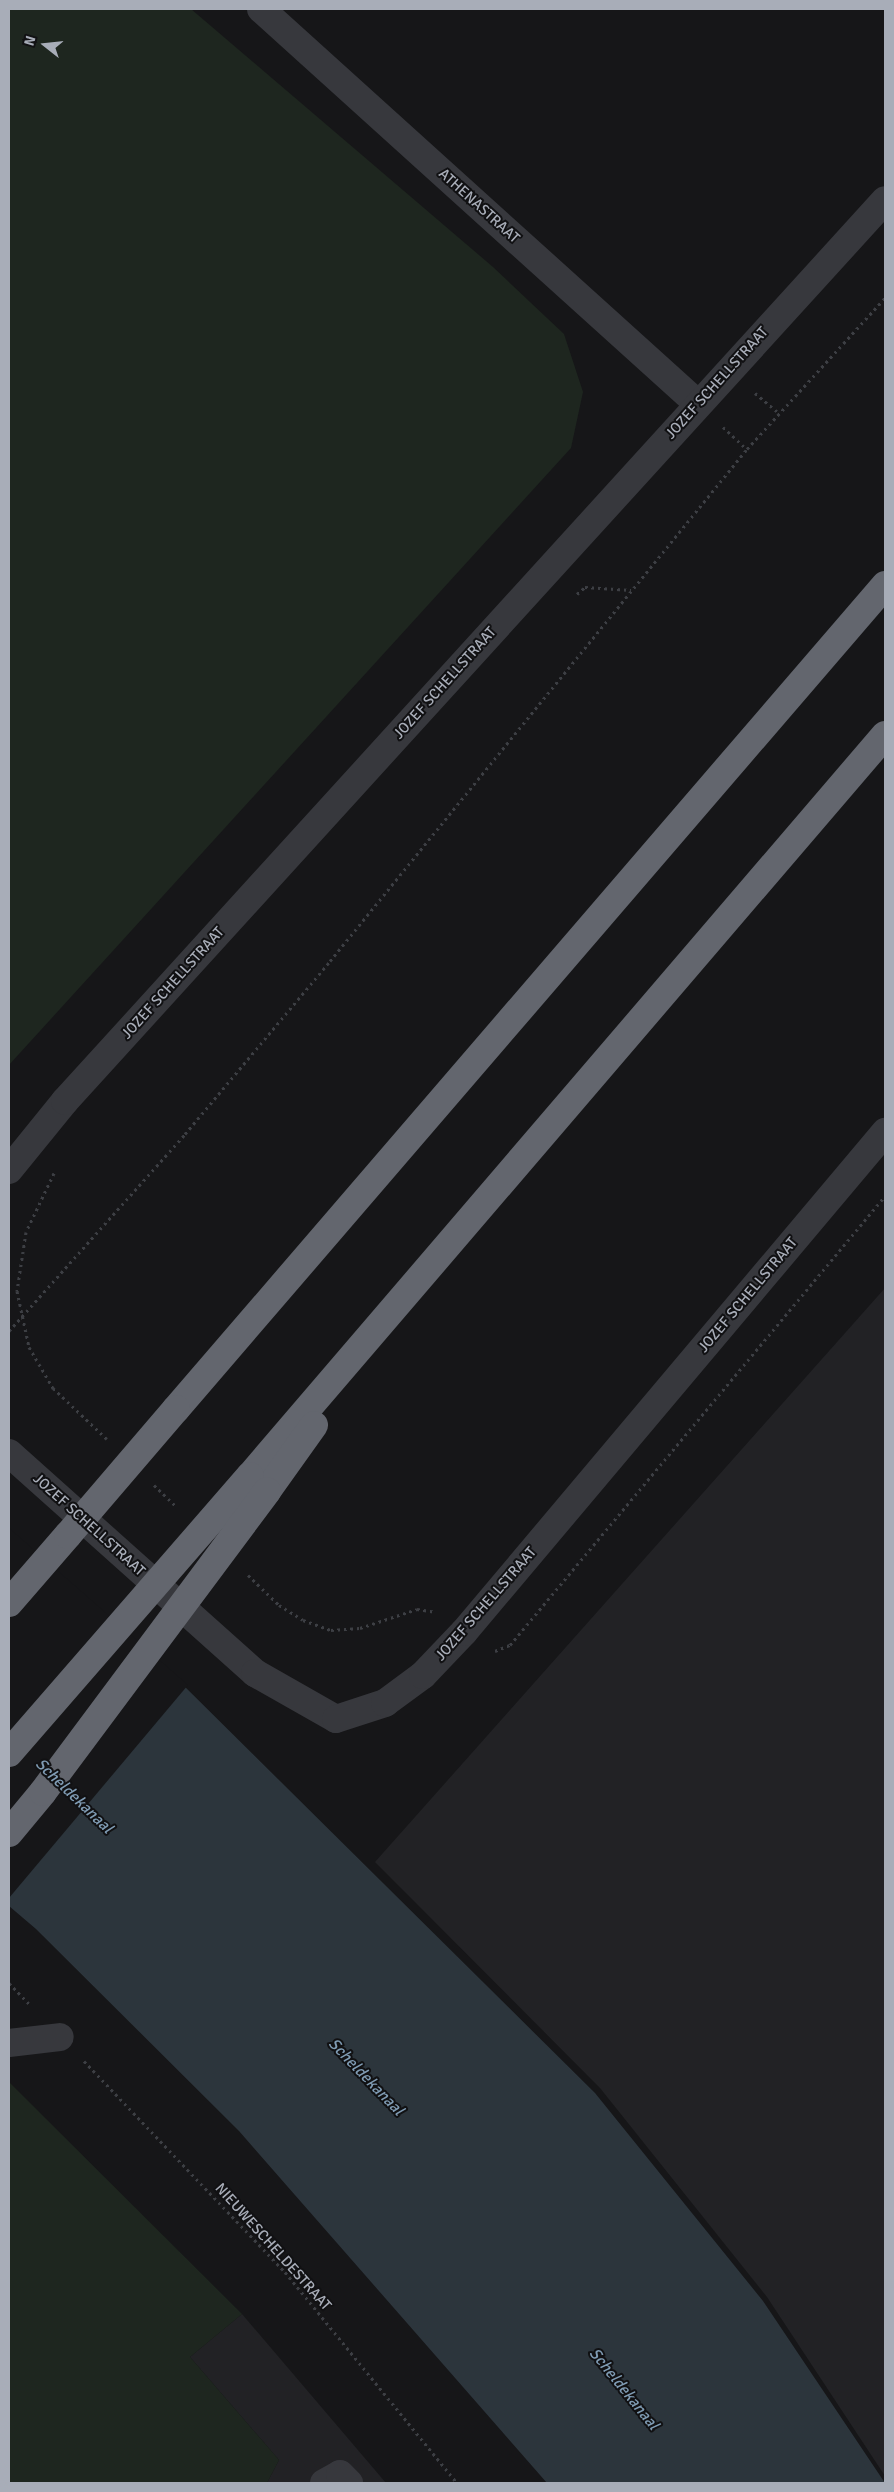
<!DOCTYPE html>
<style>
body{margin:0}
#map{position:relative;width:894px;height:2492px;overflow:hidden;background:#161618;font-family:Signika,sans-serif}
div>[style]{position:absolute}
.built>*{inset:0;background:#222225}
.green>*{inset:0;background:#1e261f}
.water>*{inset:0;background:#2c353c}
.pier>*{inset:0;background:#161618}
.path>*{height:3px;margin-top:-1.5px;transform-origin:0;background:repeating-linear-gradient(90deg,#3d3f44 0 2.5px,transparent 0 6.5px)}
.minor>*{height:28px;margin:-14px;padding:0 14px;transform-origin:14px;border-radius:14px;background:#37383d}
.highway>*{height:28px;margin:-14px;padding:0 14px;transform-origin:14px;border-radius:14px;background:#63666e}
.path-bridge>*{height:3px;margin-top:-1.5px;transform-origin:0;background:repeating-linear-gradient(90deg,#3d3f44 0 2.5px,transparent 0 6.5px)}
.highway-bridge>*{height:28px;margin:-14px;padding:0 14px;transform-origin:14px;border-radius:14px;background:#63666e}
span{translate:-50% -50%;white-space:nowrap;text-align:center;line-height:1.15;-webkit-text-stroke:4px #111113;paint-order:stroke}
.street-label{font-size:15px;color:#a8adb8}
.water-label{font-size:16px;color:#7f9bb3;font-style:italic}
.frame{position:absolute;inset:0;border:10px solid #a8adb8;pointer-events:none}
.north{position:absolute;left:20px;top:20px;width:50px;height:50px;-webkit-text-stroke:4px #111113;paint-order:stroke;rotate:286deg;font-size:14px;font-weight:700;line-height:20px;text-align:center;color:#a8adb8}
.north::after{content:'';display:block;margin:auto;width:18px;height:22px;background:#a8adb8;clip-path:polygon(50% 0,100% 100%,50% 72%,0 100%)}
</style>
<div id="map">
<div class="built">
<i style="clip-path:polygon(885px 1288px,885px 2476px,767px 2297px,600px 2088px,375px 1862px)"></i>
<i style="clip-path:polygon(242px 2314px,386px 2483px,267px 2483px,279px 2460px,190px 2357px)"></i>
</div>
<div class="green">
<i style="clip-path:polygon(9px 9px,191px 9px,493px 267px,564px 334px,583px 392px,571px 448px,9px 1065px)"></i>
<i style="clip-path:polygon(9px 2082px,242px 2314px,190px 2357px,279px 2460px,267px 2483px,9px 2483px)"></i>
</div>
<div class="water">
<i style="clip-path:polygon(9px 1530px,176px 1678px,595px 2093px,763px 2301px,885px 2483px,547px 2483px,239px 2131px,36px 1929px,9px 1906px)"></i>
</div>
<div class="pier">
<i style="clip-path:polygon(9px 1528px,188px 1685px,9px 1898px)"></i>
</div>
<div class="path">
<i style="left:755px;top:393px;width:31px;rotate:40deg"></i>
<i style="left:723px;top:427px;width:33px;rotate:43deg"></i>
<i style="left:577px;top:594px;width:11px;rotate:-41deg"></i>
<i style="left:585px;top:587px;width:46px;rotate:3.7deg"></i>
<i style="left:185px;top:1134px;width:226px;rotate:-50deg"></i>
<i style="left:330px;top:961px;width:660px;rotate:-50.84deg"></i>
<i style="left:747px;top:449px;width:205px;rotate:-47.6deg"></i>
<i style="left:54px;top:1173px;width:65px;rotate:115.4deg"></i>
<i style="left:26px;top:1232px;width:60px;rotate:98.7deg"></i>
<i style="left:17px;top:1291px;width:57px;rotate:77.9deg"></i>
<i style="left:29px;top:1347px;width:48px;rotate:59.7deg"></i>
<i style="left:53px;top:1388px;width:74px;rotate:43.4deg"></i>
<i style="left:154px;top:1485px;width:32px;rotate:44deg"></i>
<i style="left:248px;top:1575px;width:43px;rotate:44.1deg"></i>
<i style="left:279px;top:1605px;width:28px;rotate:32deg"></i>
<i style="left:303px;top:1620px;width:30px;rotate:20deg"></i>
<i style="left:331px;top:1630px;width:29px;rotate:-4deg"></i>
<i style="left:360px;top:1628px;width:60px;rotate:-18.4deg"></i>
<i style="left:417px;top:1609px;width:18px;rotate:9deg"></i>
<i style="left:495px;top:1651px;width:16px;rotate:-22deg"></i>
<i style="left:510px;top:1645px;width:585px;rotate:-50.13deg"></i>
<i style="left:9px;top:1983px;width:32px;rotate:46deg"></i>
<i style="left:84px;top:2061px;width:291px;rotate:46.4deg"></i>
<i style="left:285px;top:2272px;width:272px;rotate:50.8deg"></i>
</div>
<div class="minor">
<i style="left:261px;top:9px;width:589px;rotate:42.11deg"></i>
<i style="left:9px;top:1170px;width:89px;rotate:-50.9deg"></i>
<i style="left:65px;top:1101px;width:1218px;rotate:-47.69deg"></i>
<i style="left:9px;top:1453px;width:330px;rotate:41.8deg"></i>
<i style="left:255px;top:1673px;width:93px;rotate:29.6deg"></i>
<i style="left:336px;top:1719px;width:52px;rotate:-18.1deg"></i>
<i style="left:385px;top:1703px;width:47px;rotate:-36.4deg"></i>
<i style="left:423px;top:1675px;width:59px;rotate:-46.4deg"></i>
<i style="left:464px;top:1632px;width:654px;rotate:-49.9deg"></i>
<i style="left:9px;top:2043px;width:51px;rotate:-6.7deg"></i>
<i style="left:324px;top:2483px;width:18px;rotate:-29deg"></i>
<i style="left:340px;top:2474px;width:13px;rotate:45deg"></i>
</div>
<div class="highway">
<i style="left:176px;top:1409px;width:1087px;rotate:-49.29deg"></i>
<i style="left:250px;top:1476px;width:976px;rotate:-49.41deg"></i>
<i style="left:267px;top:1491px;width:81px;rotate:-54.5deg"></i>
<i style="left:9px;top:1603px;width:90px;rotate:-49.1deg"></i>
<i style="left:9px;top:1833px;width:53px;rotate:-50.3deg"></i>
</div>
<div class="path-bridge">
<i style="left:9px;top:1331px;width:264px;rotate:-48.2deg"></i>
</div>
<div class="highway-bridge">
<i style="left:68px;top:1535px;width:166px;rotate:-49.4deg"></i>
<i style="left:9px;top:1753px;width:367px;rotate:-49deg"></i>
<i style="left:43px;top:1792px;width:375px;rotate:-53.3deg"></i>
</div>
<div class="street-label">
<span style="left:479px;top:206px;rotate:42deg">ATHENASTRAAT</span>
<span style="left:717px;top:383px;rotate:-48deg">JOZEF SCHELLSTRAAT</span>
<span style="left:445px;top:683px;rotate:-48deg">JOZEF SCHELLSTRAAT</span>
<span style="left:173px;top:983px;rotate:-48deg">JOZEF SCHELLSTRAAT</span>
<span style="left:748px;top:1295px;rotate:-50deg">JOZEF SCHELLSTRAAT</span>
<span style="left:89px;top:1525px;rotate:42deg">JOZEF SCHELLSTRAAT</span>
<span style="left:486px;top:1604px;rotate:-49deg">JOZEF SCHELLSTRAAT</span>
<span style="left:273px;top:2247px;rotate:48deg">NIEUWESCHELDESTRAAT</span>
</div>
<div class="water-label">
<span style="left:74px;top:1796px;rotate:44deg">Scheldekanaal</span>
<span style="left:366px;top:2077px;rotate:46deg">Scheldekanaal</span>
<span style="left:624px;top:2389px;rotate:51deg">Scheldekanaal</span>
</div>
<div class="frame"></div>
<div class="north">N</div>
</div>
